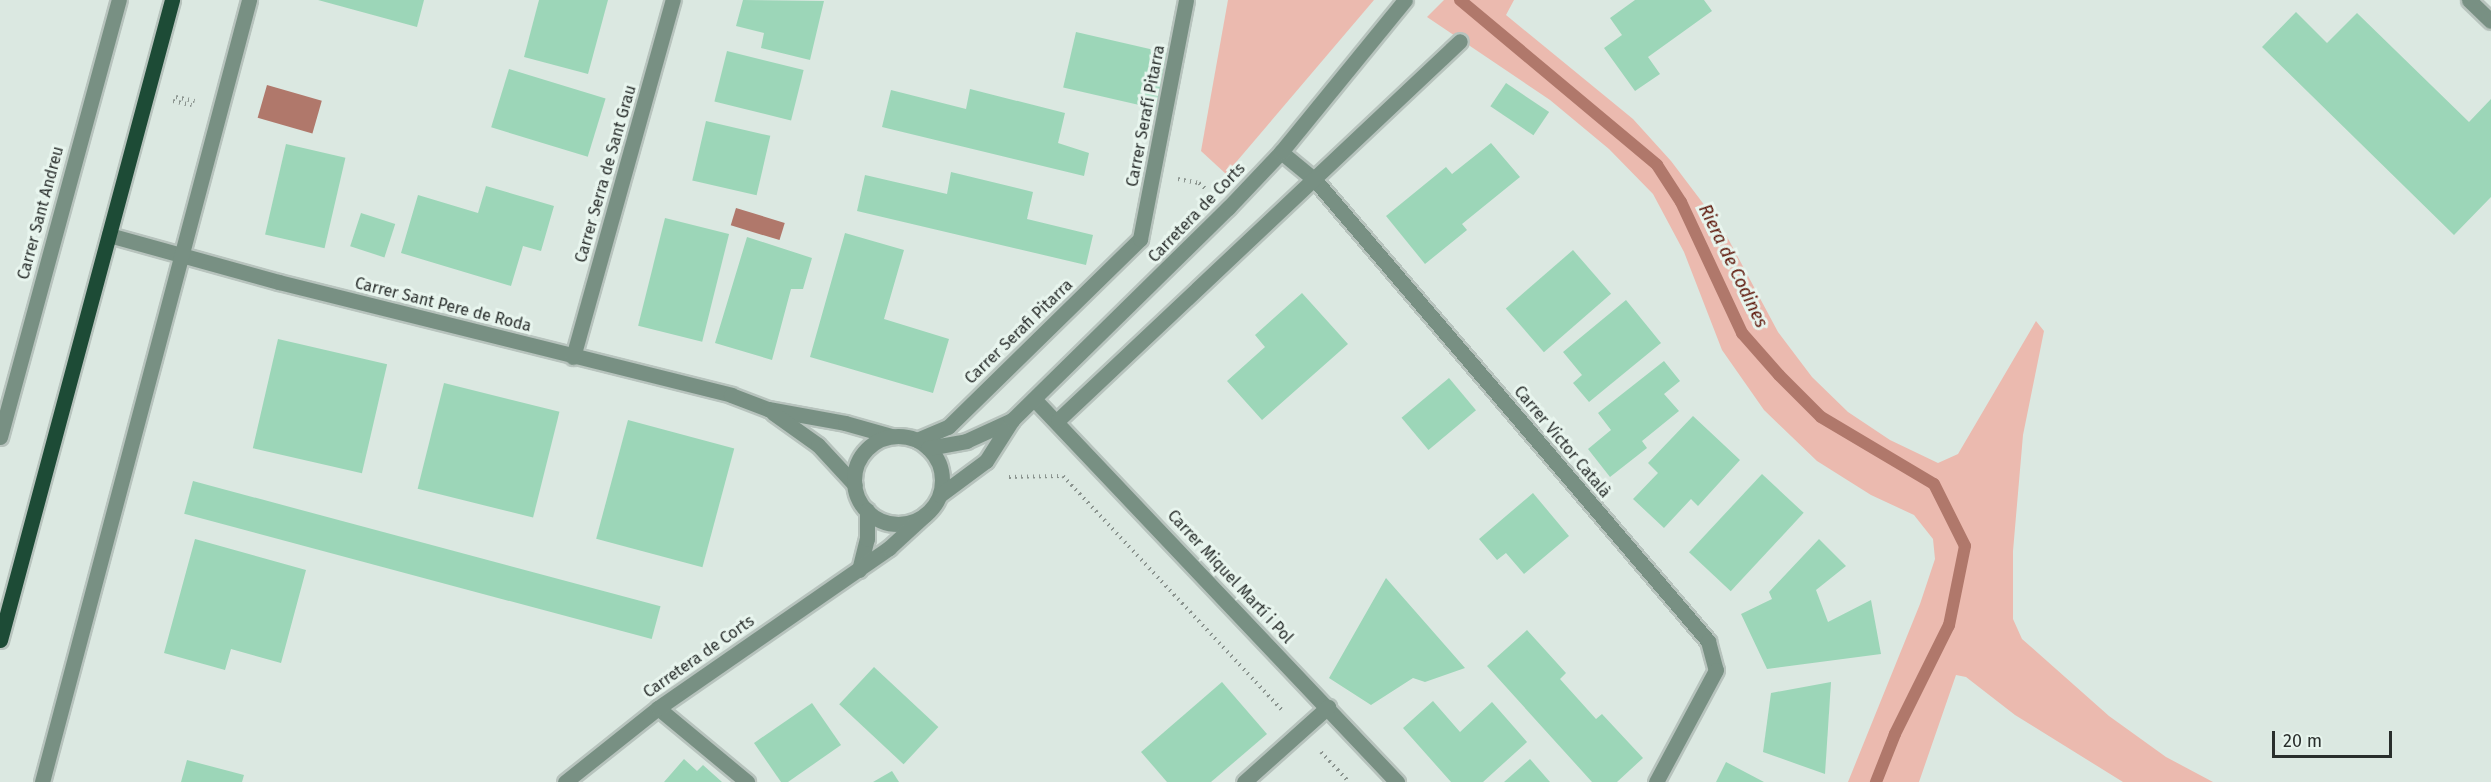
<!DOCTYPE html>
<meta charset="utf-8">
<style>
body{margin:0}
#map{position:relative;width:2491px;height:782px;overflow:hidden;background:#dbe8e1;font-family:"Fira Sans",sans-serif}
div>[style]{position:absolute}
.green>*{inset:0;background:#ebbaaf}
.water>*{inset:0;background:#b0786b;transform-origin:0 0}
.stream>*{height:12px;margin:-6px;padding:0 6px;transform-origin:6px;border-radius:6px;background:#b0786b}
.building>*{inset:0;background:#9cd6b8;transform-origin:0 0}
.path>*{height:4px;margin-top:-2px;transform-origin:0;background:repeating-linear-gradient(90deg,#8b948f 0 1.5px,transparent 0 6px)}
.roads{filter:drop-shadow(2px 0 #b7c3bd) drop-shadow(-2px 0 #b7c3bd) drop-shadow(0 2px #b7c3bd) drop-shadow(0 -2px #b7c3bd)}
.minor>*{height:15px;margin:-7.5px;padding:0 7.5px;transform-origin:7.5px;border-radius:7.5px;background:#789083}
.minor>.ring{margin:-7.5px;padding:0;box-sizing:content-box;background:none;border:15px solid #789083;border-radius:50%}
.major>*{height:15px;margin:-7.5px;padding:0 7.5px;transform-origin:7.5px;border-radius:7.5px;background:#1d4b36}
span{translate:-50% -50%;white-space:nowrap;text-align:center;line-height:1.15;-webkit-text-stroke:6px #e8f5ee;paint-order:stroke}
.street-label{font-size:16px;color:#292e2c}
.water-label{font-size:18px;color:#5c1609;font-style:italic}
.scale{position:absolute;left:2272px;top:731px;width:120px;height:27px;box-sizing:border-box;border:3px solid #292e2c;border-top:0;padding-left:8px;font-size:18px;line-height:21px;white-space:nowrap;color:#292e2c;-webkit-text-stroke:4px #e8f5ee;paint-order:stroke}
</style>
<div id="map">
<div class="green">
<i style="clip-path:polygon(1228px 0,1374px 0,1226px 174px,1201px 151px)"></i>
<i style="clip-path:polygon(1444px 0,1514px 0,1506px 15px,1633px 119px,1671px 161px,1724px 231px,1778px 332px,1812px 377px,1848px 412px,1890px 440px,1938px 463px,1958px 454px,2036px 321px,2044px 331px,2023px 435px,2013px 551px,2013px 619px,2022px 639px,2109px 716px,2166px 757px,2213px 782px,2123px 782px,2015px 715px,1966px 677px,1956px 675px,1919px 782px,1848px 782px,1920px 604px,1935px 559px,1933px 539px,1914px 515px,1871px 495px,1817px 461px,1764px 410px,1722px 350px,1684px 252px,1653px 194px,1609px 149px,1550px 100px,1427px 17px)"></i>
</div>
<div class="water">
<i style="left:267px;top:85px;width:57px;height:34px;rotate:16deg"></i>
<i style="left:736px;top:208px;width:51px;height:18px;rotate:17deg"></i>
</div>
<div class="stream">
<i style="left:1460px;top:0;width:257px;rotate:39.9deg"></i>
<i style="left:1657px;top:165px;width:44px;rotate:57deg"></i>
<i style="left:1681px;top:202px;width:145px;rotate:65deg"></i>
<i style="left:1742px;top:333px;width:56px;rotate:48.6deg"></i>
<i style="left:1779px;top:375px;width:59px;rotate:45deg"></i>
<i style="left:1821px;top:417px;width:131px;rotate:30.7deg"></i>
<i style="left:1934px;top:484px;width:69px;rotate:63.4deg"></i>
<i style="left:1965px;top:546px;width:81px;rotate:101.4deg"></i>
<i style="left:1949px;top:625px;width:122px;rotate:116.4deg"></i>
<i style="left:1895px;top:734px;width:52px;rotate:111.6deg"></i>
</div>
<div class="building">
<i style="clip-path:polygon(318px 0,424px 0,417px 27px)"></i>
<i style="clip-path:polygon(539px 0,608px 0,588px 74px,524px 57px)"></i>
<i style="clip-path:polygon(743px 0,824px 1px,810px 60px,761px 48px,764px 33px,736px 26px)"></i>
<i style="clip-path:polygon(1635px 0,1704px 0,1712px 11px,1648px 57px,1660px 74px,1635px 91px,1604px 48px,1622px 35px,1610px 18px)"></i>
<i style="clip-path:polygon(2296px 12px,2327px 43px,2357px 13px,2469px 122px,2491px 99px,2491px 197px,2454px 235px,2262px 47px)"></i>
<i style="left:1076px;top:32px;width:97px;height:57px;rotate:13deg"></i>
<i style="left:727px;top:51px;width:79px;height:52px;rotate:14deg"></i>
<i style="left:509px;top:69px;width:101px;height:61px;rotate:17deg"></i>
<i style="left:1506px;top:83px;width:52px;height:28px;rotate:34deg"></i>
<i style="clip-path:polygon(970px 89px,1065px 113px,1058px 143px,1089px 153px,1084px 176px,882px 127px,891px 90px,966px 109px)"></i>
<i style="left:706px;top:121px;width:66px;height:61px;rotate:13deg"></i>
<i style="clip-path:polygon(1491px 143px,1520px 177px,1462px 224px,1467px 230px,1425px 264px,1386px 216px,1446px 167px,1452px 174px)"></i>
<i style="left:286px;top:144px;width:61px;height:93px;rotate:13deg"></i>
<i style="clip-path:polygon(951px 172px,1033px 192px,1027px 219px,1093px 235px,1086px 265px,857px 211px,865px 175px,947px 194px)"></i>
<i style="clip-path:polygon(486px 186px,554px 206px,541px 251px,523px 246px,511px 286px,401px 253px,418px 195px,478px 213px)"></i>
<i style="left:361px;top:213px;width:36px;height:35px;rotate:18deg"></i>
<i style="left:665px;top:218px;width:66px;height:111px;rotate:14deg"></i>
<i style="clip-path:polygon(845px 233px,904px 250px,884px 319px,949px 339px,933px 393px,810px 357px)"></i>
<i style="clip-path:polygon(747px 237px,812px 258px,803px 289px,791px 289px,772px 360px,715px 343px)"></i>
<i style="left:1573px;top:250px;width:58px;height:89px;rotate:49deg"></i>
<i style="clip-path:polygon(1302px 293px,1348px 344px,1262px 420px,1227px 381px,1265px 347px,1255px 335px)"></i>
<i style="clip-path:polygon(1626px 300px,1661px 343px,1589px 402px,1573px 383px,1582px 375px,1563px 352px)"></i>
<i style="left:278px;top:339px;width:112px;height:112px;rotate:13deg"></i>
<i style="clip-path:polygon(1664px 361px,1680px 381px,1664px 394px,1679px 411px,1642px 441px,1647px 448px,1610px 477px,1588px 449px,1611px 430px,1598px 413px)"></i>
<i style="left:1449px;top:378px;width:42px;height:62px;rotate:50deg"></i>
<i style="left:444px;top:383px;width:119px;height:109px;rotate:14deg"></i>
<i style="clip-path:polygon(1693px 416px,1740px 460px,1698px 506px,1691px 499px,1664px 528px,1633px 499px,1658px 473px,1648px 463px)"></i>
<i style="left:628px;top:420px;width:110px;height:123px;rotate:15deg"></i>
<i style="left:1762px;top:474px;width:57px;height:107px;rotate:43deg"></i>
<i style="left:193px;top:481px;width:484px;height:34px;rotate:15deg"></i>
<i style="clip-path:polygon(1533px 493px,1569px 536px,1524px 574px,1506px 553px,1497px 560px,1479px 539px)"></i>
<i style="clip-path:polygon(195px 539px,306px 570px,281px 663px,231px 649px,225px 670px,164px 653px)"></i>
<i style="clip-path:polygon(1819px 539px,1846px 566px,1816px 590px,1828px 622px,1871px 600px,1881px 654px,1767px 669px,1741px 614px,1772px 599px,1769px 592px)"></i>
<i style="clip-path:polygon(1386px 578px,1465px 668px,1425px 682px,1413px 678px,1371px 705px,1329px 678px)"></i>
<i style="clip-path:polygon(1527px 630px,1566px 673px,1560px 679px,1596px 719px,1602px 714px,1643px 758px,1617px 782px,1592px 782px,1487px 666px)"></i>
<i style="left:874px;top:667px;width:88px;height:51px;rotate:43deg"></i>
<i style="clip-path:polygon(1222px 682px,1267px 734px,1211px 782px,1167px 782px,1141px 752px)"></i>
<i style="clip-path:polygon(1831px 682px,1825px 774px,1763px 752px,1771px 693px)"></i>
<i style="clip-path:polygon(1433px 701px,1460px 732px,1492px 702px,1527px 742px,1483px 782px,1451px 782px,1403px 728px)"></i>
<i style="clip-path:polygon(812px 703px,841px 745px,788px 782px,781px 782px,754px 743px)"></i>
<i style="clip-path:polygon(684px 759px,697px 771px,703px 765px,722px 782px,664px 782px)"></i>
<i style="clip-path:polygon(1530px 759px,1550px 782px,1504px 782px)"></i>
<i style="clip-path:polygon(187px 760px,244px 775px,242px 782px,181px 782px)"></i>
<i style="clip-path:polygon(1726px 762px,1764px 782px,1716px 782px)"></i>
<i style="clip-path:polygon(892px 771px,899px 782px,873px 782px)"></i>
</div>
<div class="path">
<i style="left:176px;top:97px;width:19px;rotate:12deg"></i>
<i style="left:173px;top:101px;width:19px;rotate:12deg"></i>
<i style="left:1178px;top:179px;width:21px;rotate:11deg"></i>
<i style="left:1199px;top:183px;width:11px;rotate:41deg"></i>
<i style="left:1009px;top:477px;width:54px;rotate:-1.1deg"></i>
<i style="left:1063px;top:476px;width:322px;rotate:46.9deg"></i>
<i style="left:1321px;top:752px;width:41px;rotate:47deg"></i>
</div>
<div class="roads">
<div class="minor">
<i style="left:2469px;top:0;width:30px;rotate:44deg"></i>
<i style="left:1281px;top:152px;width:44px;rotate:39.5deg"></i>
<i style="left:1315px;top:180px;width:606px;rotate:49.55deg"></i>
<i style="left:1708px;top:641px;width:30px;rotate:75deg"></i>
<i style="left:1716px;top:670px;width:127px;rotate:118.2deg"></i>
<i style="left:109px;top:235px;width:176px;rotate:15.5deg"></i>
<i style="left:279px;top:282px;width:466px;rotate:14deg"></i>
<i style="left:731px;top:395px;width:40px;rotate:21deg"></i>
<i style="left:768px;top:409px;width:78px;rotate:10.3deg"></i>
<i style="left:845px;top:423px;width:48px;rotate:15.8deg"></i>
<i style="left:573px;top:357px;width:371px;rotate:-74.4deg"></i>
<i style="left:1034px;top:399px;width:528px;rotate:46.54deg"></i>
<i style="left:773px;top:413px;width:55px;rotate:35.4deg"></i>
<i style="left:818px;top:445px;width:54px;rotate:47.2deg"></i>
<i style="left:1058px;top:420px;width:552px;rotate:-43.31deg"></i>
<i class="ring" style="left:854px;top:436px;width:73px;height:73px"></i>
<i style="left:0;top:437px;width:453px;rotate:-74.8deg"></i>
<i style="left:917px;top:440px;width:34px;rotate:-23deg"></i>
<i style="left:948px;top:427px;width:269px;rotate:-44.4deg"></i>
<i style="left:1140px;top:239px;width:243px;rotate:-79.1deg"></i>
<i style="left:928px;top:448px;width:39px;rotate:-10deg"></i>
<i style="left:966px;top:441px;width:51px;rotate:-24.5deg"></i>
<i style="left:940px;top:495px;width:57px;rotate:-36.5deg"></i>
<i style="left:986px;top:461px;width:49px;rotate:-57.6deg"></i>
<i style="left:1012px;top:420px;width:303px;rotate:-44.5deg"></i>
<i style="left:1228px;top:208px;width:77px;rotate:-46.6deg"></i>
<i style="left:1281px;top:152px;width:196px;rotate:-50.8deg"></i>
<i style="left:859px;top:570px;width:32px;rotate:-76deg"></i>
<i style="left:867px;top:539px;width:29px;rotate:-90deg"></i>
<i style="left:658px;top:708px;width:116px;rotate:39.7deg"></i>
<i style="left:42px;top:782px;width:809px;rotate:-75.17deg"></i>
<i style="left:565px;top:782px;width:119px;rotate:-38.5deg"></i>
<i style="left:658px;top:708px;width:281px;rotate:-34.7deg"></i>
<i style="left:889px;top:548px;width:49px;rotate:-42.5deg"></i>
<i style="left:1244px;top:782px;width:113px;rotate:-41.8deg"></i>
</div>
<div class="major">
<i style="left:0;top:640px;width:663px;rotate:-74.96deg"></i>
</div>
</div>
<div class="street-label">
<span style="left:1146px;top:116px;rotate:-79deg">Carrer Serafí Pitarra</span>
<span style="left:606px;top:174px;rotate:-74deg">Carrer Serra de Sant Grau</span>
<span style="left:41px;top:213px;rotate:-75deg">Carrer Sant Andreu</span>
<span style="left:1197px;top:213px;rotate:-46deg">Carretera de Corts</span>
<span style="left:443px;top:305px;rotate:14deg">Carrer Sant Pere de Roda</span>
<span style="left:1019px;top:332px;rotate:-44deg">Carrer Serafi Pitarra</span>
<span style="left:1562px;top:442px;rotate:50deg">Carrer Victor Català</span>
<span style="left:1230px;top:577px;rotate:47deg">Carrer Miquel Martí i Pol</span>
<span style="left:699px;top:657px;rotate:-35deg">Carretera de Corts</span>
</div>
<div class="water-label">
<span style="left:1733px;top:266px;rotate:64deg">Riera de Codines</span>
</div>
<div class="scale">20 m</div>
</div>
